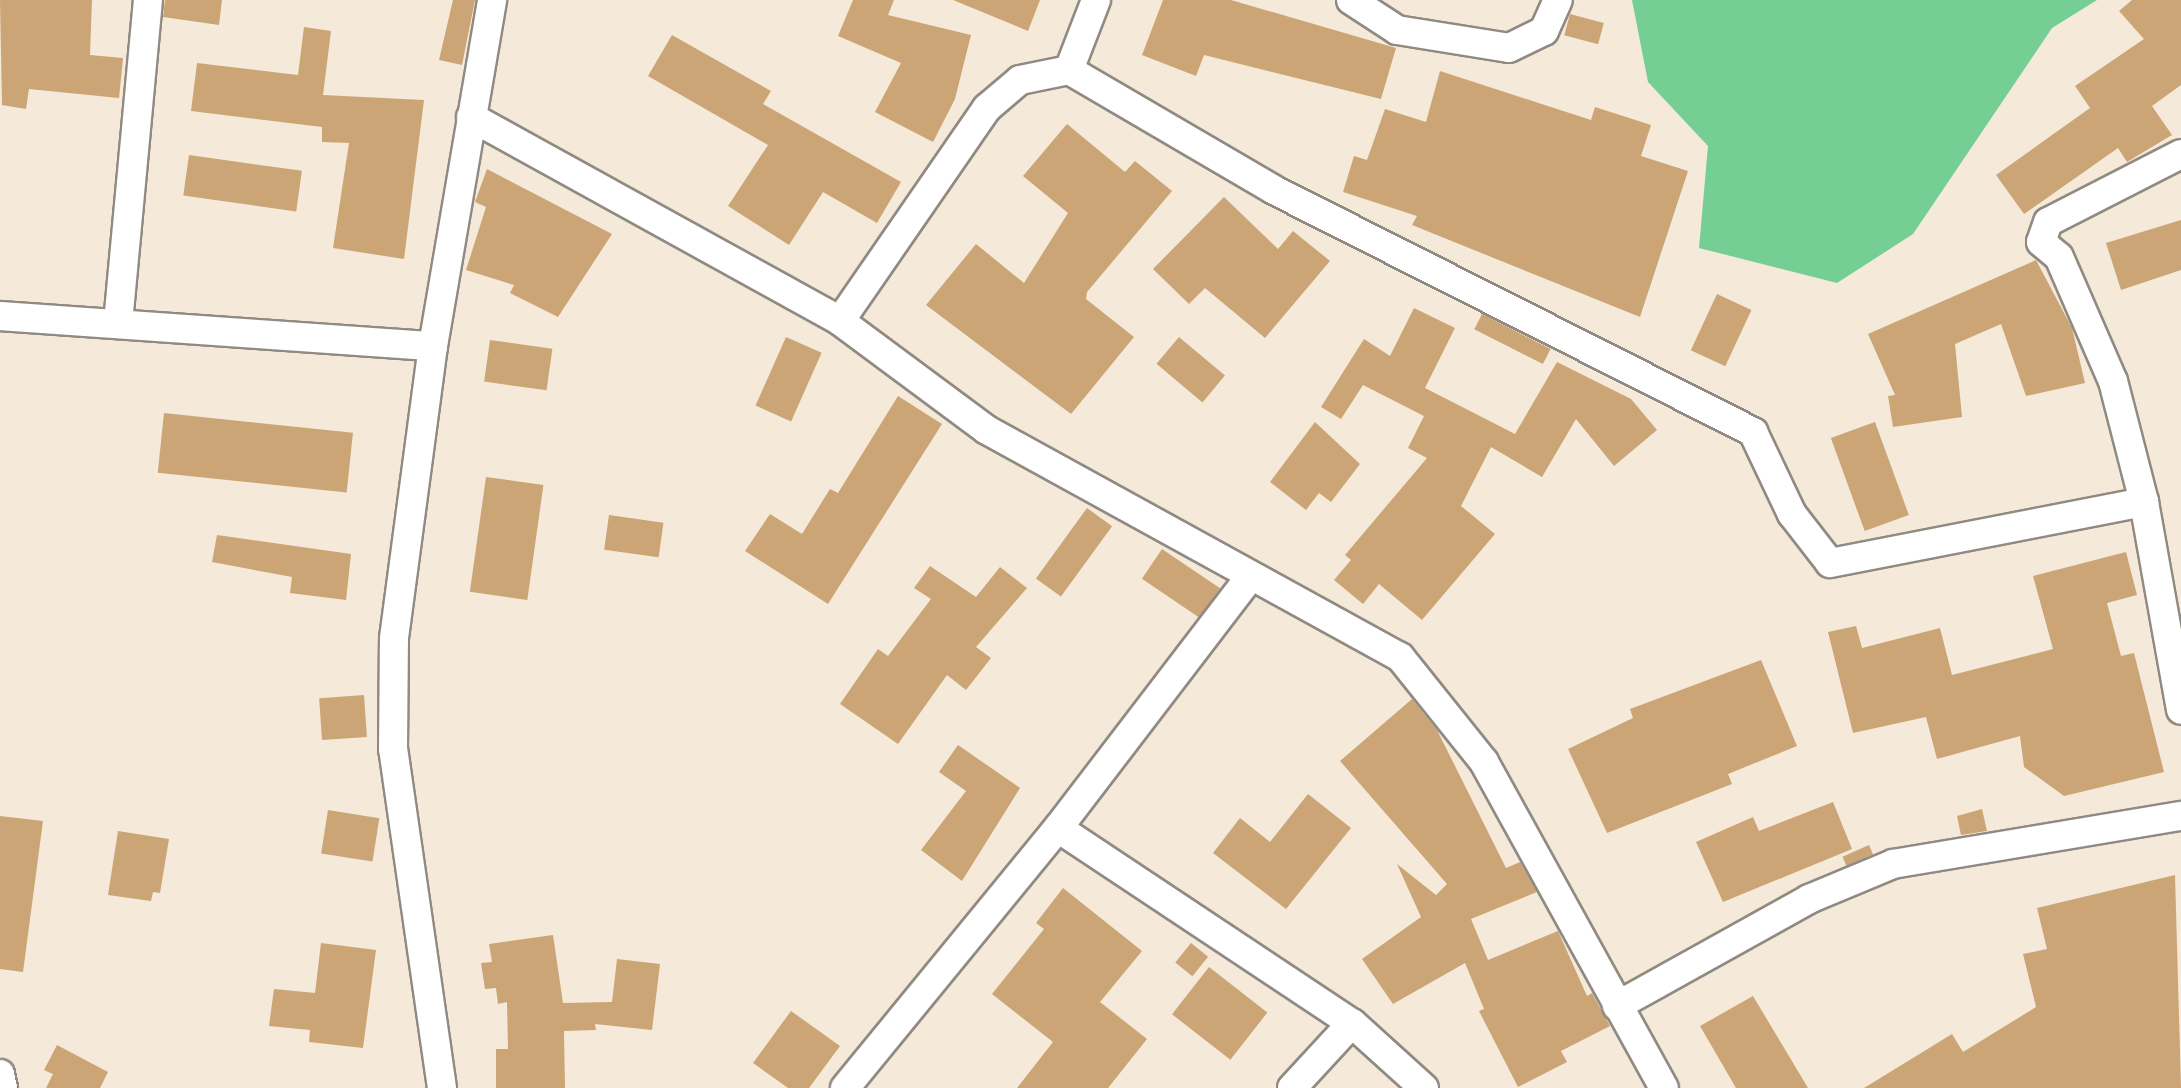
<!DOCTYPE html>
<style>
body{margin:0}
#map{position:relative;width:2181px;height:1088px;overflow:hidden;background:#f5e9d9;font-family:"Playpen Sans",sans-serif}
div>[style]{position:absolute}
.green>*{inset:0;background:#75ce93}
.building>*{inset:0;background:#cca576;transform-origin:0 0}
.roads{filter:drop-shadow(2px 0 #908a82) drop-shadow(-2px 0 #908a82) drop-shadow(0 2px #908a82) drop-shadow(0 -2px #908a82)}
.street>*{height:28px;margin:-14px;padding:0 14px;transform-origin:14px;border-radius:14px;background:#fff}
span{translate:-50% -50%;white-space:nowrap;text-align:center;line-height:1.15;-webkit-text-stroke:6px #f6f6f2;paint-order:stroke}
</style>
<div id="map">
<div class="green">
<i style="clip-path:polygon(1632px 0,2097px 0,2052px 28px,1913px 234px,1837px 283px,1699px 248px,1708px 146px,1648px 82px)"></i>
</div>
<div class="building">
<i style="clip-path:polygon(0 0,92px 0,90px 55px,123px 58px,119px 98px,29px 89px,26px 109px,2px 105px)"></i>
<i style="clip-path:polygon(165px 0,222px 0,219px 25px,163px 17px)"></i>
<i style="clip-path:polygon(453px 0,475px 0,462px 65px,439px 60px)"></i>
<i style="clip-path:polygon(853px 0,894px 0,888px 15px,971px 35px,955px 99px,933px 142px,875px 112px,901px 63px,838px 36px)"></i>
<i style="clip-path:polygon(953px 0,1040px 0,1028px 31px)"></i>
<i style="clip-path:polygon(1163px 0,1231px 0,1396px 48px,1381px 99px,1204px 55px,1196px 76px,1142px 55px)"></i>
<i style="clip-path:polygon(2132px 0,2181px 0,2181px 85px,2152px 106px,2172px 135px,2127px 162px,2118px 148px,2024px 214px,1996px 175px,2090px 108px,2075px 86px,2144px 39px,2119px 11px)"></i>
<i style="left:1570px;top:14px;width:35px;height:22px;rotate:15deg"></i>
<i style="clip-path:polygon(304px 27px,331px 31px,323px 95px,424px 100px,404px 259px,333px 248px,349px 143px,322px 142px,322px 127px,191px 111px,197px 63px,298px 75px)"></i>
<i style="clip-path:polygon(672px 35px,771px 91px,763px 104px,901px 182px,877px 223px,823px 192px,789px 245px,728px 206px,768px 145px,648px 76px)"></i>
<i style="clip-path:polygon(1440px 71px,1591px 120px,1595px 107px,1651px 125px,1641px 156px,1688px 171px,1640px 317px,1412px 225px,1417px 216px,1343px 192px,1354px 156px,1367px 160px,1385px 109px,1426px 122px)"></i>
<i style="clip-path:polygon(1067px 124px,1125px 172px,1135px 161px,1172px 191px,1087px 292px,1086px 299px,1134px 337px,1071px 414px,926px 305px,976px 244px,1024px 283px,1068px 213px,1023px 176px)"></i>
<i style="left:189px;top:155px;width:114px;height:41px;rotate:8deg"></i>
<i style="clip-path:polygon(487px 169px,612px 234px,558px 317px,510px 293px,514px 285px,466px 270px,486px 207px,475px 202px)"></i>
<i style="clip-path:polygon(1224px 197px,1278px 249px,1293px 231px,1330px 261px,1265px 338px,1205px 288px,1189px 304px,1153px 269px)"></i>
<i style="clip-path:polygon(2181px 220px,2181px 270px,2121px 290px,2106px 243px)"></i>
<i style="clip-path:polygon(2036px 260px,2072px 328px,2085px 383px,2026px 396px,2001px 324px,1955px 344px,1962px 417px,1893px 427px,1888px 396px,1895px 395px,1868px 334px)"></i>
<i style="left:1717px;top:294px;width:38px;height:62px;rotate:25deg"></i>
<i style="clip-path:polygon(1414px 308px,1455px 328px,1425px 388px,1515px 434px,1557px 362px,1631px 399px,1657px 430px,1614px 466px,1576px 419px,1542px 477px,1491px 447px,1461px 506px,1495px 534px,1422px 620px,1379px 584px,1363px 604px,1334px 580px,1351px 560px,1345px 555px,1427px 458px,1408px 448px,1424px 416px,1363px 385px,1341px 419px,1321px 407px,1364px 339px,1390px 356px)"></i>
<i style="left:1482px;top:314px;width:77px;height:17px;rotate:27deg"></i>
<i style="left:786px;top:337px;width:39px;height:75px;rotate:24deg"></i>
<i style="left:1179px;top:337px;width:60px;height:35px;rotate:40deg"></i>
<i style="left:490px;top:340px;width:63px;height:42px;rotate:8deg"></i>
<i style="clip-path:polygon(898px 396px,942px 424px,828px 604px,745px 551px,770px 514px,802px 534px,830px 489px,838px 493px)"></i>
<i style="left:164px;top:413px;width:190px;height:60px;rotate:6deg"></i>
<i style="clip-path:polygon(1315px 422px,1360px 464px,1331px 502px,1319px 493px,1306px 510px,1270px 482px)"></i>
<i style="left:1875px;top:422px;width:99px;height:47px;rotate:70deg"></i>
<i style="left:486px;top:477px;width:58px;height:116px;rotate:8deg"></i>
<i style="left:1087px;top:508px;width:31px;height:87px;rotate:36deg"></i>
<i style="left:609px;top:515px;width:55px;height:35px;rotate:8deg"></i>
<i style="clip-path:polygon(217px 535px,351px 554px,346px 600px,290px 593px,292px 577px,212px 562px)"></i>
<i style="left:1162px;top:549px;width:70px;height:36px;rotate:34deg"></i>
<i style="clip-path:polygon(2126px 552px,2137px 595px,2107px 603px,2121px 656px,2134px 653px,2164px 772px,2064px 796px,2024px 767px,2020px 736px,1937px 759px,1926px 717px,1853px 733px,1828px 632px,1856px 626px,1862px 648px,1940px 628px,1952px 675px,2053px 649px,2033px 576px)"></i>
<i style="clip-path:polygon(930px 566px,976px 597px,1000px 567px,1027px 588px,976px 647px,991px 658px,966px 690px,947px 675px,898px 744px,840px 704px,878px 649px,888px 656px,931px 599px,914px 588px)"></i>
<i style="clip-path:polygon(1761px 660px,1797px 746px,1728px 774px,1732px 784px,1607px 833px,1568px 749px,1633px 718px,1630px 709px)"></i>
<i style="left:364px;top:695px;width:42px;height:45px;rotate:86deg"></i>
<i style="clip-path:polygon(1412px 699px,1437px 730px,1506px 868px,1520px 862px,1537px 892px,1471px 919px,1488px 960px,1558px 931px,1587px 996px,1592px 993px,1610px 1026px,1561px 1051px,1567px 1062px,1518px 1087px,1479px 1011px,1484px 1009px,1465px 963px,1393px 1004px,1362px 959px,1421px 917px,1397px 864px,1436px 895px,1447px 884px,1340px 761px)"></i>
<i style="clip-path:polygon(958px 745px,1020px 788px,962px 881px,921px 850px,966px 791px,939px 772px)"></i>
<i style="clip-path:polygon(1308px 794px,1351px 828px,1286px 909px,1213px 853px,1240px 818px,1270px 842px)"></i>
<i style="clip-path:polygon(1833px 802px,1852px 849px,1723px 902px,1696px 842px,1753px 817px,1759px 831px)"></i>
<i style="clip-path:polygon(1982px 809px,1987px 831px,1961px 835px,1957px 816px)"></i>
<i style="left:328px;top:810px;width:52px;height:44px;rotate:9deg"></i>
<i style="clip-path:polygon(0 816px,43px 821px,23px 972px,0 969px)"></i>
<i style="clip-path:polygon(118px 831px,169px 839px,160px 893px,153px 892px,151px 901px,108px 895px)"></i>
<i style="left:1869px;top:845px;width:10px;height:29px;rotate:66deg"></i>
<i style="clip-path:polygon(2175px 875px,2181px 1088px,1864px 1088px,1952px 1034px,1963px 1052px,2036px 1007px,2023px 954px,2047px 949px,2037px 908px)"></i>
<i style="clip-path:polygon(1063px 888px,1142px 951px,1100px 1002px,1147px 1039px,1108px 1088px,1017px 1088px,1053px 1042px,992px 994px,1044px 929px,1036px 923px)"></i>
<i style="clip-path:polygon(553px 935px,563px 1003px,612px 1002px,617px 959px,660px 964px,652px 1030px,595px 1024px,596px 1030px,564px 1031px,565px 1088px,496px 1088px,496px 1049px,508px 1049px,507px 1002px,498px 1004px,496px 988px,485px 989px,481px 963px,492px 962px,489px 944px)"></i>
<i style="clip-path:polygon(321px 943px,376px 950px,363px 1048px,309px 1042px,310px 1030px,269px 1026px,274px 989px,315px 993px)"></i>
<i style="left:1191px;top:943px;width:22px;height:25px;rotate:39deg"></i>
<i style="left:1209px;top:967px;width:74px;height:60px;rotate:38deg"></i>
<i style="clip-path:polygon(1753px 996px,1808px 1088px,1736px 1088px,1700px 1026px)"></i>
<i style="clip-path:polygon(791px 1011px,840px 1046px,809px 1088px,788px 1088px,753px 1063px)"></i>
<i style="clip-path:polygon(57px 1045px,108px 1072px,100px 1088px,46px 1088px,53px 1074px,44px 1070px)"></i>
</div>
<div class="roads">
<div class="street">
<i style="left:1351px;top:0;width:55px;rotate:33.1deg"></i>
<i style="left:1397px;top:30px;width:113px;rotate:9.1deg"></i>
<i style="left:1509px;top:48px;width:39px;rotate:-26deg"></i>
<i style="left:1544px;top:31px;width:34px;rotate:-66deg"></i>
<i style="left:1069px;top:70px;width:75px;rotate:-68.9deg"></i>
<i style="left:471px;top:117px;width:422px;rotate:28.9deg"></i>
<i style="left:840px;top:321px;width:183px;rotate:36.6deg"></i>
<i style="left:987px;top:430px;width:471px;rotate:28.8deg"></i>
<i style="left:1400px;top:657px;width:134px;rotate:51.3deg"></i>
<i style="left:1484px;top:762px;width:372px;rotate:61.1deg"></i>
<i style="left:2181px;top:154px;width:149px;rotate:152.9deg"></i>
<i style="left:2048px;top:222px;width:21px;rotate:109deg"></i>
<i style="left:2041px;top:242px;width:23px;rotate:40deg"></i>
<i style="left:2059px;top:257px;width:135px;rotate:66.5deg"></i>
<i style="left:2113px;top:381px;width:125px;rotate:75.6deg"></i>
<i style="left:2144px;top:502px;width:211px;rotate:79.9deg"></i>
<i style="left:0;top:316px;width:434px;rotate:4deg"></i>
<i style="left:840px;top:321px;width:259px;rotate:-55.4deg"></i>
<i style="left:987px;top:108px;width:43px;rotate:-40.3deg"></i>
<i style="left:1020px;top:80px;width:50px;rotate:-11.5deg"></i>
<i style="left:1069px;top:70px;width:238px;rotate:30.3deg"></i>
<i style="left:1274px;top:190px;width:537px;rotate:26.8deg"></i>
<i style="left:1753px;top:432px;width:91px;rotate:64.6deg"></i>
<i style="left:1792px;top:514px;width:62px;rotate:52.2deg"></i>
<i style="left:1830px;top:563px;width:320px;rotate:-11deg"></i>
<i style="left:118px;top:323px;width:324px;rotate:-84.7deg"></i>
<i style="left:1058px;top:828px;width:353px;rotate:33.6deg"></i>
<i style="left:1352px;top:1023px;width:97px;rotate:42.1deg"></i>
<i style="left:1617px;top:1006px;width:220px;rotate:-29.1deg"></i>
<i style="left:1809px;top:899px;width:91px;rotate:-22.6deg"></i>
<i style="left:1893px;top:864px;width:292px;rotate:-9.5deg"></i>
<i style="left:0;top:1074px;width:14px;rotate:78deg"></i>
<i style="left:442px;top:1088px;width:343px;rotate:-98.2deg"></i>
<i style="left:393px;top:749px;width:111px;rotate:-89.5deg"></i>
<i style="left:394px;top:638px;width:295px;rotate:-82.4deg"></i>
<i style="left:433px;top:346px;width:351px;rotate:-80.3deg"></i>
<i style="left:845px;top:1088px;width:336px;rotate:-50.7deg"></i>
<i style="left:1058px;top:828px;width:315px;rotate:-52.6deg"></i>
<i style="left:1292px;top:1088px;width:88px;rotate:-47.3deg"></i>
</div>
</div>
</div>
